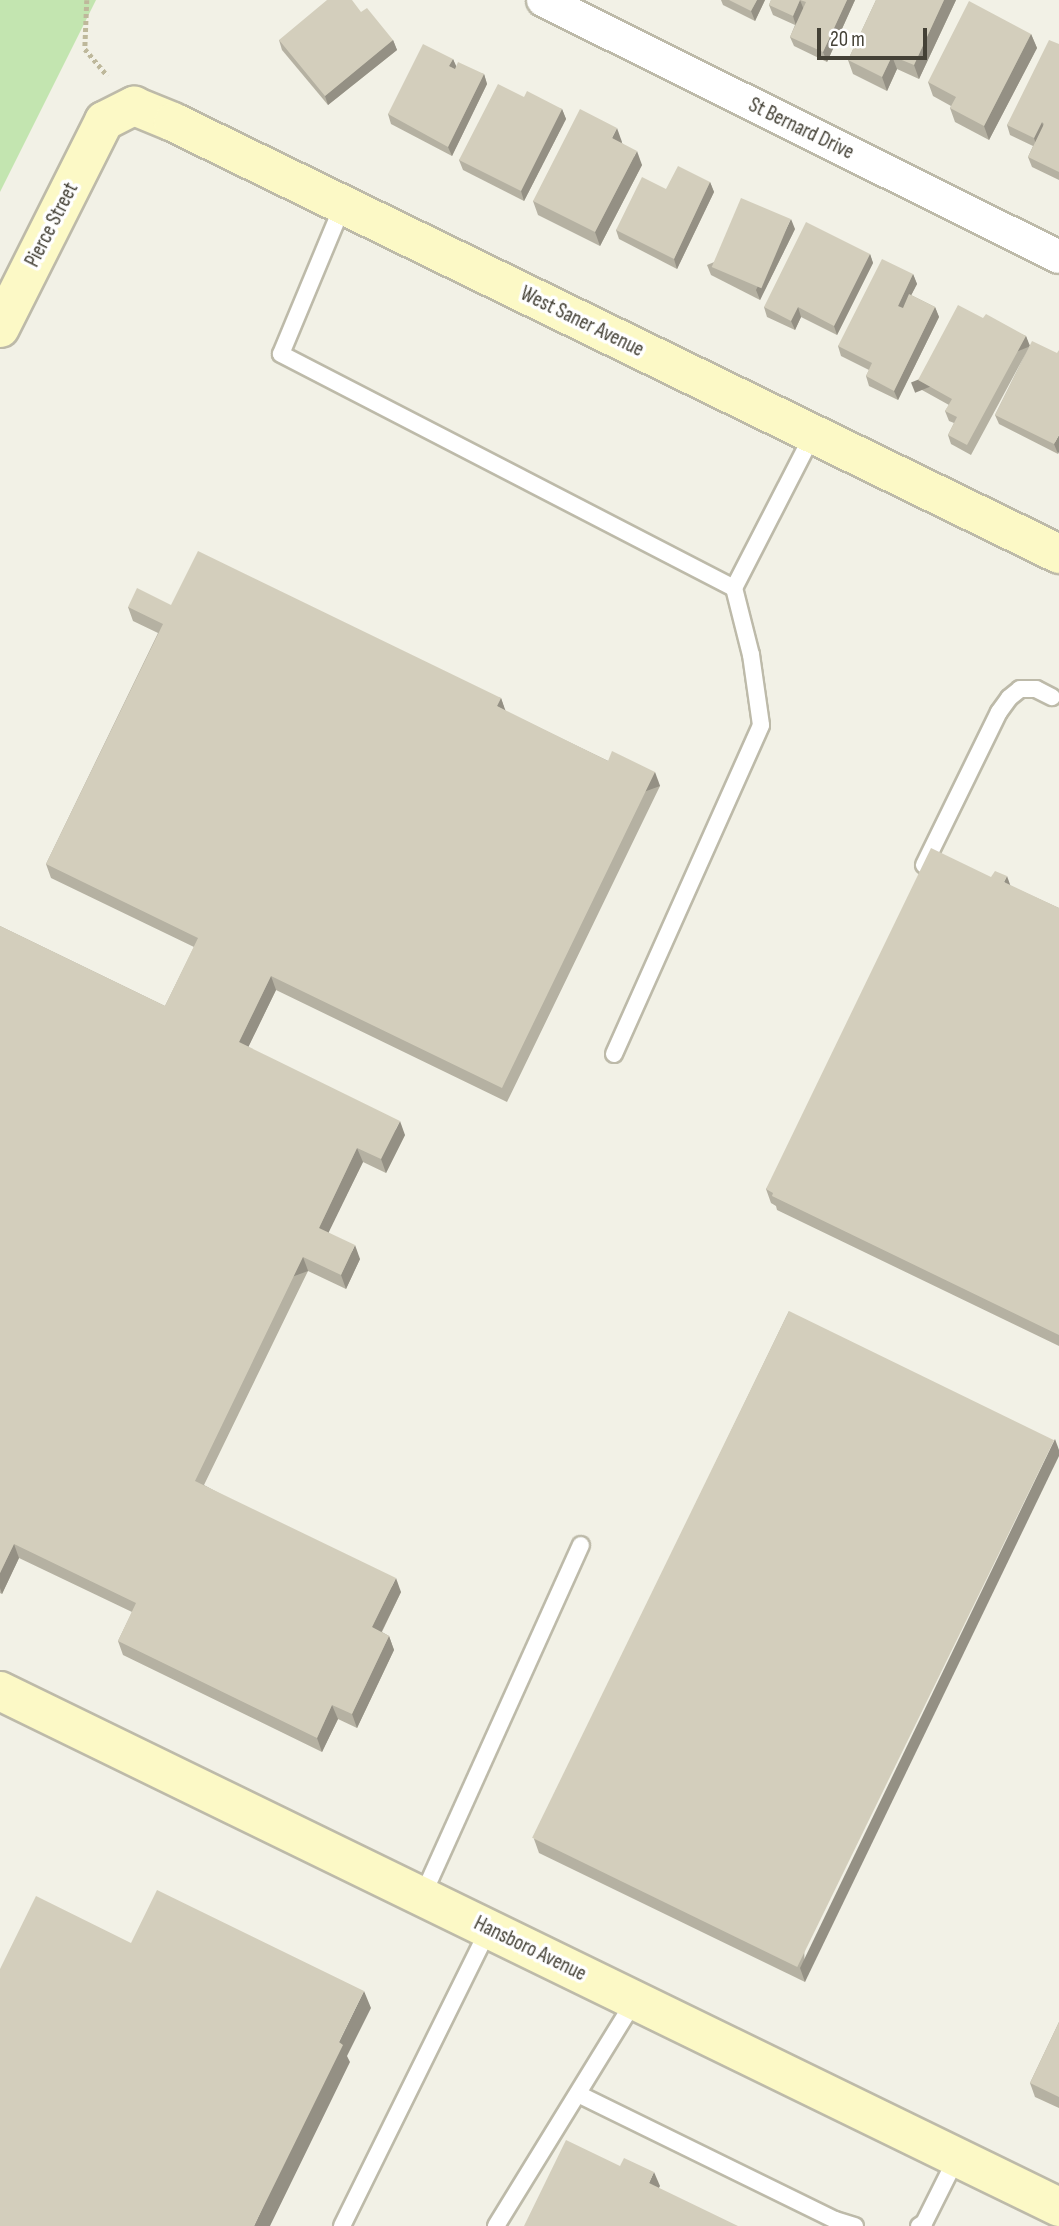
<!DOCTYPE html>
<style>
body{margin:0}
#map{position:relative;width:1059px;height:2226px;overflow:hidden;background:#f2f1e6;font-family:"Sofia Sans Condensed",sans-serif}
div>[style]{position:absolute}
.green>*{inset:0;background:#c3e5b0}
.path>*{height:4.5px;margin-top:-2.25px;transform-origin:0;background:repeating-linear-gradient(90deg,#beb89b 0 3.5px,transparent 0 7px)}
.roads{filter:drop-shadow(2px 0 #bdbaa9) drop-shadow(-2px 0 #bdbaa9) drop-shadow(0 2px #bdbaa9) drop-shadow(0 -2px #bdbaa9)}
.lane>*{height:16px;margin:-8px;padding:0 8px;transform-origin:8px;border-radius:8px;background:#fff}
.street>*{height:32px;margin:-16px;padding:0 16px;transform-origin:16px;border-radius:16px;background:#fff}
.secondary>*{height:38px;margin:-19px;padding:0 19px;transform-origin:19px;border-radius:19px;background:#fcf9c6}
.wall>*{inset:0;background:#b5b1a2}
.shaded-wall>*{inset:0;background:#949084;transform-origin:0 0}
.building>*{inset:0;background:#d3cebc;transform-origin:0 0}
span{translate:-50% -50%;white-space:nowrap;text-align:center;line-height:1.15;-webkit-text-stroke:7px #fff;paint-order:stroke}
.street-label{font-size:21px;color:#444136}
.scale{position:absolute;left:817px;top:28px;width:110px;height:32px;box-sizing:border-box;border:4px solid #444136;border-top:0;padding-left:9px;font-size:21px;line-height:24px;white-space:nowrap;color:#444136;-webkit-text-stroke:5px #fff;paint-order:stroke}
</style>
<div id="map">
<div class="green">
<i style="clip-path:polygon(0 0,96px 0,0 192px)"></i>
</div>
<div class="path">
<i style="left:87px;top:0;width:49px;rotate:92.3deg"></i>
<i style="left:85px;top:49px;width:35px;rotate:50deg"></i>
</div>
<div class="roads">
<div class="lane">
<i style="left:343px;top:205px;width:161px;rotate:112.6deg"></i>
<i style="left:281px;top:354px;width:510px;rotate:27.32deg"></i>
<i style="left:734px;top:588px;width:173px;rotate:-62.8deg"></i>
<i style="left:924px;top:865px;width:170px;rotate:-63.9deg"></i>
<i style="left:999px;top:712px;width:17px;rotate:-54deg"></i>
<i style="left:1009px;top:698px;width:14px;rotate:-39deg"></i>
<i style="left:1020px;top:689px;width:16px"></i>
<i style="left:1036px;top:689px;width:18px;rotate:27deg"></i>
<i style="left:614px;top:1054px;width:360px;rotate:-65.9deg"></i>
<i style="left:761px;top:725px;width:71px;rotate:-98.1deg"></i>
<i style="left:751px;top:655px;width:69px;rotate:-104.2deg"></i>
<i style="left:422px;top:1897px;width:386px;rotate:-65.7deg"></i>
<i style="left:578px;top:2094px;width:286px;rotate:26.1deg"></i>
<i style="left:835px;top:2220px;width:21px;rotate:17deg"></i>
<i style="left:342px;top:2226px;width:331px;rotate:-63.7deg"></i>
<i style="left:496px;top:2226px;width:265px;rotate:-58.4deg"></i>
<i style="left:919px;top:2226px;width:6px;rotate:-31deg"></i>
<i style="left:924px;top:2223px;width:74px;rotate:-63.4deg"></i>
</div>
<div class="street">
<i style="left:543px;top:0;width:576px;rotate:26.48deg"></i>
</div>
<div class="secondary">
<i style="left:0;top:328px;width:232px;rotate:-63.3deg"></i>
<i style="left:104px;top:121px;width:34px;rotate:-27deg"></i>
<i style="left:134px;top:106px;width:42px;rotate:22.3deg"></i>
<i style="left:173px;top:122px;width:986px;rotate:25.99deg"></i>
<i style="left:0;top:1691px;width:1178px;rotate:25.98deg"></i>
</div>
</div>
<div class="wall">
<i style="clip-path:polygon(721px 0,765px 0,755px 21px,723px 5px)"></i>
<i style="clip-path:polygon(771px 0,855px 0,827px 62px,794px 46px,790px 37px,795px 25px,773px 15px,769px 5px)"></i>
<i style="clip-path:polygon(876px 0,956px 0,919px 79px,897px 69px,887px 91px,853px 74px,848px 60px)"></i>
<i style="clip-path:polygon(1031px 34px,1037px 48px,989px 140px,955px 122px,950px 108px,951px 106px,933px 96px,928px 82px)"></i>
<i style="clip-path:polygon(279px 40px,393px 40px,397px 50px,328px 105px,282px 50px)"></i>
<i style="clip-path:polygon(1059px 44px,1059px 180px,1032px 167px,1028px 157px,1033px 146px,1010px 135px,1007px 125px)"></i>
<i style="clip-path:polygon(453px 59px,456px 67px,484px 74px,487px 84px,452px 156px,391px 124px,388px 114px)"></i>
<i style="clip-path:polygon(524px 97px,562px 109px,566px 119px,524px 201px,463px 170px,459px 160px)"></i>
<i style="clip-path:polygon(622px 142px,622px 143px,642px 165px,600px 246px,538px 215px,533px 201px)"></i>
<i style="clip-path:polygon(710px 182px,714px 192px,677px 269px,619px 239px,616px 230px,666px 189px)"></i>
<i style="clip-path:polygon(795px 229px,760px 300px,711px 275px,707px 265px)"></i>
<i style="clip-path:polygon(870px 254px,873px 263px,837px 335px,801px 317px,795px 330px,767px 317px,764px 307px)"></i>
<i style="clip-path:polygon(913px 274px,917px 284px,911px 295px,935px 307px,939px 317px,898px 400px,869px 386px,866px 376px,869px 370px,841px 356px,838px 346px)"></i>
<i style="clip-path:polygon(983px 318px,1026px 336px,1058px 454px,999px 424px,995px 415px,1026px 353px,971px 455px,951px 444px,948px 435px,954px 423px,949px 421px,945px 411px,949px 405px,922px 390px,918px 380px)"></i>
<i style="clip-path:polygon(171px 605px,501px 698px,505px 711px,660px 786px,507px 1102px,276px 990px,248px 1047px,405px 1135px,386px 1173px,363px 1162px,328px 1232px,360px 1259px,346px 1289px,308px 1271px,204px 1485px,401px 1592px,382px 1632px,389px 1636px,394px 1650px,357px 1728px,338px 1719px,322px 1752px,123px 1655px,118px 1641px,132px 1612px,19px 1558px,2px 1594px,0 1593px,0 926px,165px 1006px,194px 947px,51px 878px,46px 864px,158px 633px,133px 621px,128px 607px)"></i>
<i style="clip-path:polygon(991px 877px,1059px 908px,1059px 1346px,777px 1210px,776px 1206px,771px 1203px,766px 1189px)"></i>
<i style="clip-path:polygon(789px 1311px,805px 1982px,539px 1853px,534px 1839px)"></i>
<i style="clip-path:polygon(1059px 2022px,1059px 2108px,1035px 2097px,1030px 2083px)"></i>
</div>
<div class="shaded-wall">
<i style="clip-path:polygon(757px 0,765px 0,755px 21px,751px 11px)"></i>
<i style="clip-path:polygon(800px 0,804px 10px,796px 26px,793px 16px)"></i>
<i style="clip-path:polygon(847px 0,855px 0,827px 62px,823px 52px)"></i>
<i style="clip-path:polygon(944px 0,956px 0,919px 79px,914px 65px)"></i>
<i style="clip-path:polygon(1031px 34px,1037px 48px,989px 140px,984px 126px)"></i>
<i style="clip-path:polygon(393px 40px,397px 50px,328px 105px,325px 96px)"></i>
<i style="clip-path:polygon(892px 56px,897px 69px,887px 91px,882px 77px)"></i>
<i style="clip-path:polygon(453px 59px,457px 68px,453px 76px,449px 66px)"></i>
<i style="clip-path:polygon(484px 74px,487px 84px,452px 156px,448px 147px)"></i>
<i style="clip-path:polygon(562px 109px,566px 119px,524px 201px,521px 191px)"></i>
<i style="clip-path:polygon(1042px 122px,1045px 132px,1037px 148px,1034px 138px)"></i>
<i style="clip-path:polygon(617px 128px,622px 142px,617px 152px,612px 138px)"></i>
<i style="clip-path:polygon(637px 151px,642px 165px,600px 246px,595px 232px)"></i>
<i style="clip-path:polygon(710px 182px,714px 192px,677px 269px,674px 259px)"></i>
<i style="clip-path:polygon(791px 219px,795px 229px,760px 300px,756px 290px)"></i>
<i style="clip-path:polygon(870px 254px,873px 263px,837px 335px,834px 326px)"></i>
<i style="clip-path:polygon(913px 274px,917px 284px,901px 315px,898px 306px)"></i>
<i style="clip-path:polygon(798px 307px,801px 317px,795px 330px,791px 321px)"></i>
<i style="clip-path:polygon(935px 307px,939px 317px,898px 400px,894px 391px)"></i>
<i style="left:1026px;top:336px;width:11px;height:124px;rotate:68deg"></i>
<i style="clip-path:polygon(1059px 435px,1059px 452px,1058px 454px,1054px 444px)"></i>
<i style="clip-path:polygon(501px 698px,506px 712px,497px 706px)"></i>
<i style="left:655px;top:772px;width:15px;height:351px;rotate:70deg"></i>
<i style="clip-path:polygon(1007px 876px,1012px 890px,1004px 882px)"></i>
<i style="clip-path:polygon(271px 976px,276px 990px,244px 1056px,239px 1042px)"></i>
<i style="clip-path:polygon(400px 1121px,405px 1135px,386px 1173px,381px 1159px)"></i>
<i style="clip-path:polygon(357px 1148px,363px 1162px,324px 1242px,319px 1228px)"></i>
<i style="clip-path:polygon(355px 1245px,360px 1259px,346px 1289px,341px 1275px)"></i>
<i style="left:303px;top:1257px;width:15px;height:249px;rotate:70deg"></i>
<i style="clip-path:polygon(1055px 1439px,1059px 1450px,1059px 1456px,805px 1982px,800px 1968px)"></i>
<i style="clip-path:polygon(14px 1544px,19px 1558px,2px 1594px,0 1588px,0 1573px)"></i>
<i style="clip-path:polygon(396px 1578px,401px 1592px,377px 1641px,372px 1627px)"></i>
<i style="clip-path:polygon(389px 1636px,394px 1650px,357px 1728px,352px 1714px)"></i>
<i style="clip-path:polygon(332px 1705px,338px 1719px,322px 1752px,317px 1738px)"></i>
<i style="clip-path:polygon(364px 1991px,371px 2008px,347px 2056px,350px 2062px,270px 2226px,254px 2226px,339px 2042px)"></i>
<i style="clip-path:polygon(654px 2172px,660px 2186px,654px 2197px,649px 2183px)"></i>
</div>
<div class="building">
<i style="clip-path:polygon(327px 0,352px 0,361px 12px,367px 8px,393px 40px,325px 96px,279px 40px)"></i>
<i style="clip-path:polygon(729px 0,757px 0,751px 11px)"></i>
<i style="clip-path:polygon(771px 0,847px 0,823px 52px,790px 37px,806px 2px,800px 0,793px 16px,769px 5px)"></i>
<i style="clip-path:polygon(876px 0,944px 0,914px 65px,892px 56px,882px 77px,848px 60px)"></i>
<i style="clip-path:polygon(969px 1px,1031px 34px,984px 126px,950px 108px,956px 97px,928px 82px)"></i>
<i style="clip-path:polygon(1049px 40px,1059px 44px,1059px 172px,1028px 157px,1044px 124px,1042px 122px,1034px 138px,1007px 125px)"></i>
<i style="clip-path:polygon(423px 44px,453px 59px,449px 66px,455px 69px,458px 62px,484px 74px,448px 147px,388px 114px)"></i>
<i style="clip-path:polygon(498px 84px,524px 97px,527px 91px,562px 109px,521px 191px,459px 160px)"></i>
<i style="clip-path:polygon(580px 109px,617px 128px,612px 138px,637px 151px,595px 232px,533px 201px)"></i>
<i style="clip-path:polygon(678px 166px,710px 182px,674px 259px,616px 230px,642px 177px,666px 189px)"></i>
<i style="left:741px;top:198px;width:54px;height:75px;rotate:23deg"></i>
<i style="clip-path:polygon(806px 222px,870px 254px,834px 326px,798px 307px,791px 321px,764px 307px)"></i>
<i style="clip-path:polygon(882px 259px,913px 274px,898px 306px,903px 308px,909px 294px,935px 307px,894px 391px,866px 376px,872px 363px,838px 346px)"></i>
<i style="clip-path:polygon(958px 305px,983px 318px,986px 314px,1026px 336px,967px 445px,948px 435px,957px 417px,945px 411px,952px 399px,918px 380px)"></i>
<i style="clip-path:polygon(1032px 341px,1057px 353px,1059px 350px,1059px 435px,1054px 444px,995px 415px)"></i>
<i style="clip-path:polygon(198px 551px,501px 698px,497px 706px,608px 761px,612px 751px,655px 772px,502px 1088px,271px 976px,239px 1042px,400px 1121px,381px 1159px,357px 1148px,319px 1228px,355px 1245px,341px 1275px,303px 1257px,195px 1481px,396px 1578px,372px 1627px,389px 1636px,352px 1714px,332px 1705px,317px 1738px,118px 1641px,136px 1603px,14px 1544px,0 1573px,0 926px,165px 1006px,198px 938px,46px 864px,163px 624px,128px 607px,137px 588px,171px 605px)"></i>
<i style="clip-path:polygon(931px 848px,991px 877px,995px 871px,1007px 876px,1004px 882px,1059px 908px,1059px 1335px,772px 1196px,773px 1193px,766px 1189px)"></i>
<i style="left:789px;top:1311px;width:295px;height:586px;rotate:26deg"></i>
<i style="clip-path:polygon(157px 1890px,364px 1991px,339px 2042px,343px 2045px,254px 2226px,0 2226px,0 1969px,36px 1896px,131px 1943px)"></i>
<i style="clip-path:polygon(1059px 2022px,1059px 2097px,1030px 2083px)"></i>
<i style="clip-path:polygon(566px 2140px,620px 2166px,624px 2158px,654px 2172px,649px 2183px,738px 2226px,524px 2226px)"></i>
</div>
<div class="street-label">
<span style="left:801px;top:129px;rotate:26deg">St Bernard Drive</span>
<span style="left:52px;top:225px;rotate:-63deg">Pierce Street</span>
<span style="left:582px;top:322px;rotate:26deg">West Saner Avenue</span>
<span style="left:530px;top:1949px;rotate:26deg">Hansboro Avenue</span>
</div>
<div class="scale">20 m</div>
</div>
